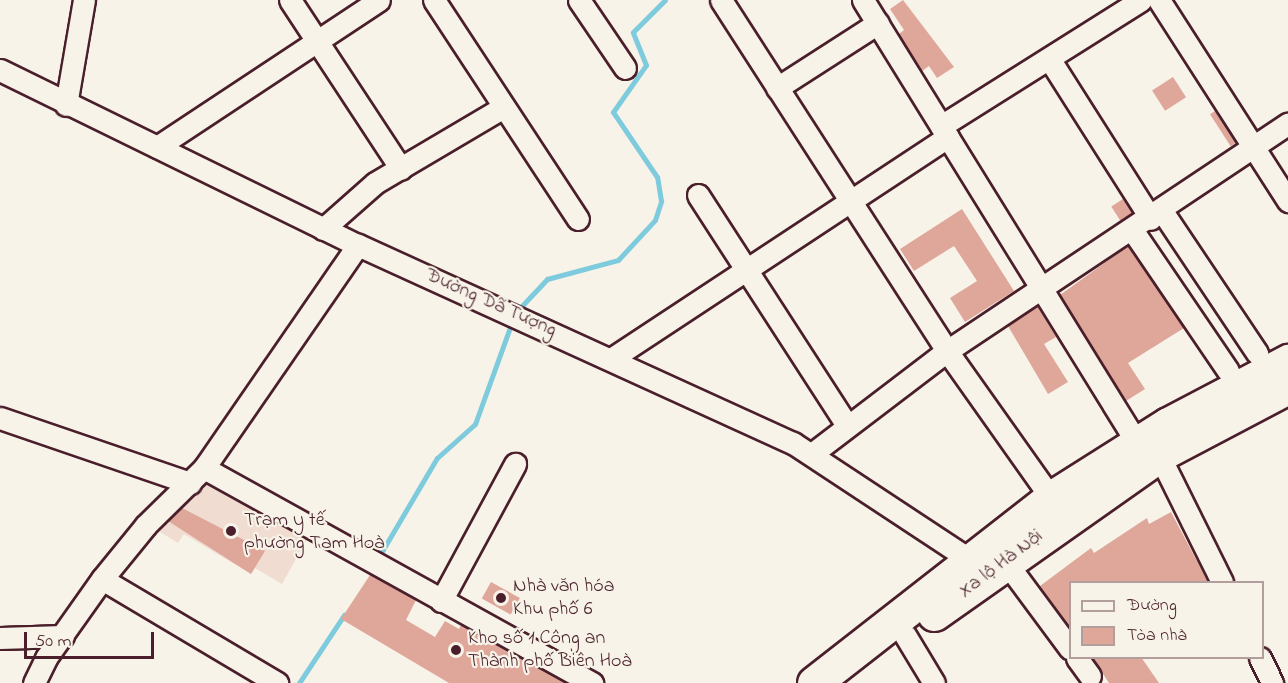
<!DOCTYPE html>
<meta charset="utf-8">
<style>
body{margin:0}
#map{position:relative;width:1288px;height:683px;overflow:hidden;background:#f7f3e8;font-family:"Indie Flower",sans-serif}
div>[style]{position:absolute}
.built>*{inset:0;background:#f0dcd1}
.stream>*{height:5px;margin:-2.5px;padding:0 2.5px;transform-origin:2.5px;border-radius:2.5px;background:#7fcbde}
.building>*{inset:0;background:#dfa69a;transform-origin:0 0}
.roads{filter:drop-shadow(2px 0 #4a1f2b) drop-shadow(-2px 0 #4a1f2b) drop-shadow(0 2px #4a1f2b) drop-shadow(0 -2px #4a1f2b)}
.minor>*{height:21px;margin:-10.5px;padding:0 10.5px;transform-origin:10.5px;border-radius:10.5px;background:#f7f3e8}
.trunk>*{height:33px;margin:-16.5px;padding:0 16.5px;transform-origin:16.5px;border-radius:16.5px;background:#f7f3e8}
.dots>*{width:16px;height:16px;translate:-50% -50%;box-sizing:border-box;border:3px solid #f7f3e8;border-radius:50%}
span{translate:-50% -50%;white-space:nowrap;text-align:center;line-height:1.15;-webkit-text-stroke:4.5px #f7f3e8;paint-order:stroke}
.street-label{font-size:20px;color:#4a1f2b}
.poi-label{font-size:20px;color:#4a1f2b}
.left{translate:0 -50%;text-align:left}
.legend{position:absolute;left:1069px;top:581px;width:195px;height:78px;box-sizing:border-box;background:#f7f3e8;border:2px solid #b29e9c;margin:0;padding:8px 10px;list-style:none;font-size:18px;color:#4a1f2b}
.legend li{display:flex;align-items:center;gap:12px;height:30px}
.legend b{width:30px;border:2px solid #b29e9c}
.scale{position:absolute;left:24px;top:632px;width:130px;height:27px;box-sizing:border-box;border:3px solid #4a1f2b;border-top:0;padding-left:8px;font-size:18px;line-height:21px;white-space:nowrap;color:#4a1f2b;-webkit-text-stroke:4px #f7f3e8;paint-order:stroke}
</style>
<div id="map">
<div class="built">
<i style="clip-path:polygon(205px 475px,310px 534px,282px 584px,255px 568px,251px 574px,184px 534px,178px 543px,152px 527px)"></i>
</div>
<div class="stream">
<i style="left:517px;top:311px;width:44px;rotate:-46.8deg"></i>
<i style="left:547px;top:279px;width:73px;rotate:-15deg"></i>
<i style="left:618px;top:260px;width:54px;rotate:-47.2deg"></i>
<i style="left:655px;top:220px;width:20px;rotate:-72deg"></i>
<i style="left:661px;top:201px;width:24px;rotate:-99deg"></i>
<i style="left:657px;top:177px;width:78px;rotate:-124.1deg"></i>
<i style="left:613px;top:112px;width:57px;rotate:-54.9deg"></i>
<i style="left:646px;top:65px;width:35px;rotate:-112deg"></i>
<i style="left:633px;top:32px;width:45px;rotate:-45deg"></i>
<i style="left:378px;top:558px;width:116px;rotate:-59.5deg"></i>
<i style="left:437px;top:458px;width:51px;rotate:-41.8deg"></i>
<i style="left:475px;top:424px;width:112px;rotate:-70.1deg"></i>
<i style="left:299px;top:683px;width:82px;rotate:-56.5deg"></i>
</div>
<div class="building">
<i style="clip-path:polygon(903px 0,954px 67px,937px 78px,929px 66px,922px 71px,899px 34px,904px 30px,890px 9px)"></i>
<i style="left:1173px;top:77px;width:24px;height:25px;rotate:57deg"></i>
<i style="left:1215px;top:111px;width:38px;height:6px;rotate:57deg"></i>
<i style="left:1123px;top:199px;width:17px;height:14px;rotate:57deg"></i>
<i style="clip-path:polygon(962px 209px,1014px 291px,965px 322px,950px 298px,977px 281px,954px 246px,914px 271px,900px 249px)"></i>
<i style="clip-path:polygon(1128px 246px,1184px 328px,1128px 363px,1145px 389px,1126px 401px,1060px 295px)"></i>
<i style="clip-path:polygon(1037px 306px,1056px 337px,1044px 344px,1068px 382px,1048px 394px,1008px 326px)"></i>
<i style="clip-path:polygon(182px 508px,265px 551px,251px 574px,168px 521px)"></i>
<i style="clip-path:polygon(1171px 512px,1208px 582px,1071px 582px,1071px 628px,1040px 586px,1091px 548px,1094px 553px,1147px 518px,1149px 524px)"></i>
<i style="clip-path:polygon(370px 575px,416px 600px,406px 620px,435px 637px,445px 621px,459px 629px,461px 625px,566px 683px,449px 683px,341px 619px)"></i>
<i style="left:491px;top:582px;width:33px;height:19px;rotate:29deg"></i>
<i style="clip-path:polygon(1092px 657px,1141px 657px,1159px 683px,1109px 683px)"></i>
</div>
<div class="roads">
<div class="minor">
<i style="left:290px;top:0;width:202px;rotate:56.7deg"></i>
<i style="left:434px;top:0;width:262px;rotate:56.7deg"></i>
<i style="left:579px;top:0;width:82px;rotate:55.9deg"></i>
<i style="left:721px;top:0;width:417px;rotate:57.2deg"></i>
<i style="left:947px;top:351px;width:180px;rotate:54.7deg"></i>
<i style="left:863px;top:0;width:521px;rotate:58.26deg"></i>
<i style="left:1159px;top:0;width:239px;rotate:57.3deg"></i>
<i style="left:1050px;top:60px;width:188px;rotate:57.6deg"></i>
<i style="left:0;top:70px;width:398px;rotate:26.1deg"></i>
<i style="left:358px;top:245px;width:478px;rotate:24.5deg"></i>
<i style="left:793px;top:443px;width:211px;rotate:33.4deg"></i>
<i style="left:777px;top:88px;width:120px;rotate:-32.8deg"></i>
<i style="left:66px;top:105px;width:107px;rotate:-80.3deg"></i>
<i style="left:941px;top:126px;width:236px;rotate:-32.2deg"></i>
<i style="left:157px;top:147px;width:266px;rotate:-33.5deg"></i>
<i style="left:698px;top:195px;width:273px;rotate:57.1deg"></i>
<i style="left:1162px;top:211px;width:171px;rotate:56.2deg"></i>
<i style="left:323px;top:229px;width:69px;rotate:-41.5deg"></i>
<i style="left:375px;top:183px;width:147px;rotate:-30.6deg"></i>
<i style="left:1133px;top:231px;width:169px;rotate:55.8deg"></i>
<i style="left:614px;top:357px;width:400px;rotate:-33.4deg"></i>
<i style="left:0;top:418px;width:201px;rotate:18.9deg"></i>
<i style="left:813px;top:453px;width:168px;rotate:-37.3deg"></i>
<i style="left:947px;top:351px;width:410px;rotate:-33.7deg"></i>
<i style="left:1159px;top:455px;width:142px;rotate:63.6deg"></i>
<i style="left:204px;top:468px;width:444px;rotate:29deg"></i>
<i style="left:1005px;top:561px;width:109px;rotate:53.5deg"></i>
<i style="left:102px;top:579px;width:204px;rotate:30.7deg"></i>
<i style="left:441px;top:601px;width:156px;rotate:-61.6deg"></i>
<i style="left:905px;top:635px;width:56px;rotate:58.9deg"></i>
<i style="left:0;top:638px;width:63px;rotate:-1.8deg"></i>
<i style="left:1077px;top:658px;width:22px;rotate:54deg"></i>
<i style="left:1260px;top:658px;width:28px;rotate:64deg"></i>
<i style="left:34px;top:683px;width:28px;rotate:-64deg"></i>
<i style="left:46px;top:658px;width:97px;rotate:-54.7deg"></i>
<i style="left:102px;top:579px;width:70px;rotate:-50.8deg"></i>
<i style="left:146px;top:525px;width:81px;rotate:-44.5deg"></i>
<i style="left:204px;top:468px;width:271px;rotate:-55.4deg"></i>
</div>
<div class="trunk">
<i style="left:934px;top:614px;width:276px;rotate:-35.2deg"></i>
<i style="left:1159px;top:455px;width:146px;rotate:-27.8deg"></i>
<i style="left:814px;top:683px;width:301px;rotate:-38deg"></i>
<i style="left:1051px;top:498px;width:138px;rotate:-32.3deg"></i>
<i style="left:1168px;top:424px;width:136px;rotate:-27.7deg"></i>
</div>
</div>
<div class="dots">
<i style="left:231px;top:531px;background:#4a1f2b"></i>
<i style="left:501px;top:598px;background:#4a1f2b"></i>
<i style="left:456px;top:650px;background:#4a1f2b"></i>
</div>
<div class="street-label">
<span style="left:491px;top:303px;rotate:24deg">Đường Dã Tượng</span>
<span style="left:1001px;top:564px;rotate:-37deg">Xa lộ Hà Nội</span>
</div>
<div class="poi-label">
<span class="left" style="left:244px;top:532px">Trạm y tế<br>phường Tam Hoà</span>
<span class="left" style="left:513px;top:598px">Nhà văn hóa<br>Khu phố 6</span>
<span class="left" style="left:468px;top:650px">Kho số 1 Công an<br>Thành phố Biên Hoà</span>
</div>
<ul class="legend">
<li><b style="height:8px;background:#f7f3e8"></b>Đường</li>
<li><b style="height:16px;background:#dfa69a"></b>Tòa nhà</li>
</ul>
<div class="scale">50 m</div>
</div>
